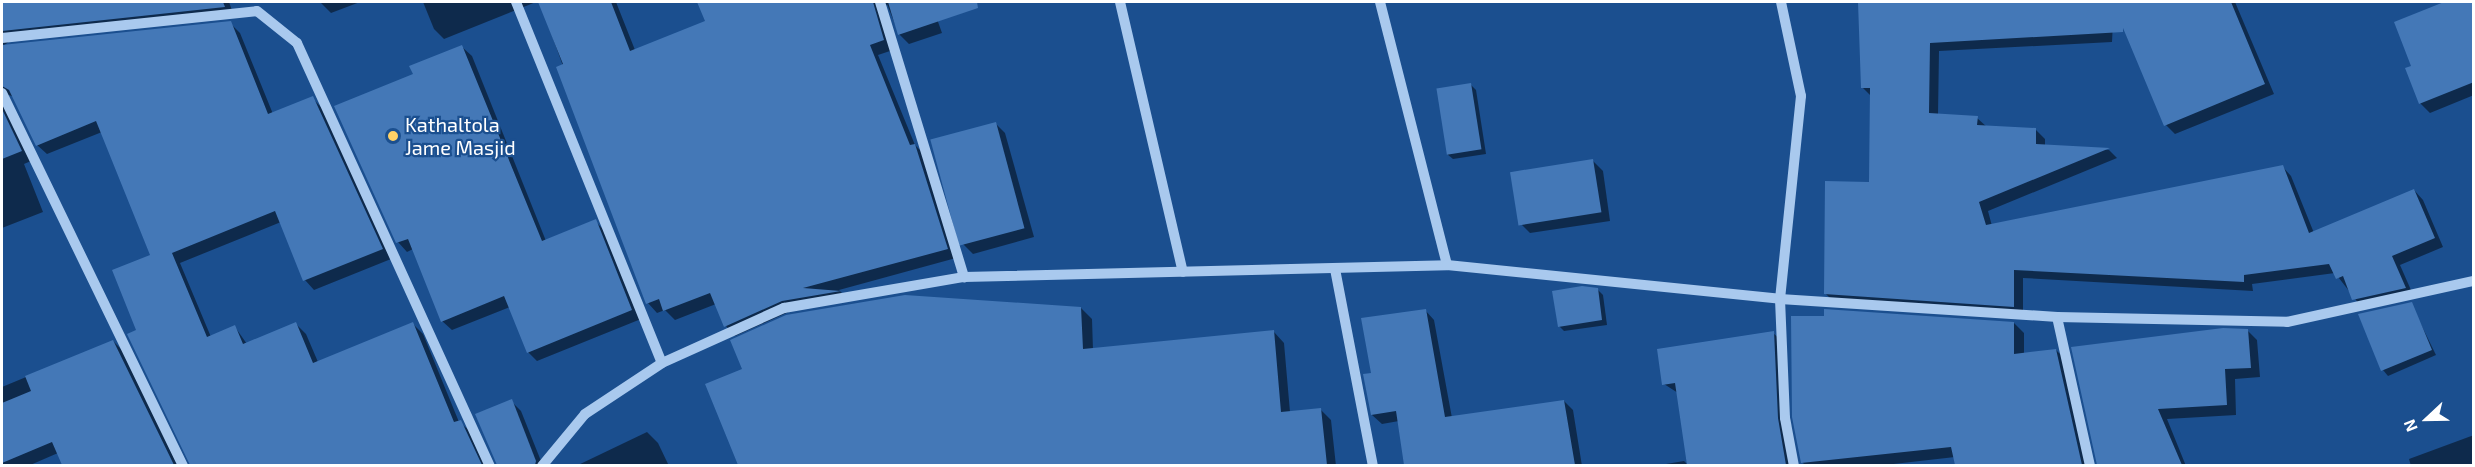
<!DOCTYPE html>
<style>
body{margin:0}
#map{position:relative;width:2475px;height:467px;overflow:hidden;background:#1b4f8f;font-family:"Exo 2",sans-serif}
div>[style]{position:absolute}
.shadow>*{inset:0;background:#0007}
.building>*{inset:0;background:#4478b7;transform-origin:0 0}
.minor>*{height:10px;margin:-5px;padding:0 5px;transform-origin:5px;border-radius:5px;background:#a9c9ee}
.dots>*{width:16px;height:16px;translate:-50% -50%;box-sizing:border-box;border:3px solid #1b4f8f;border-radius:50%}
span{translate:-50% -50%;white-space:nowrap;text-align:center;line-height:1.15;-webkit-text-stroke:4.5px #1b4f8f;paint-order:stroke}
.poi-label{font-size:20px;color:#fff}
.left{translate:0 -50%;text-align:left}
.frame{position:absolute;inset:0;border:3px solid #fff;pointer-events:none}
.north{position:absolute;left:2397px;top:389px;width:60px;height:60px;-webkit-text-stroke:4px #1b4f8f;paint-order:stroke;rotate:248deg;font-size:16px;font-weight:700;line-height:24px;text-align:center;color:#fff}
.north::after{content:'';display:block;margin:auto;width:21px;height:27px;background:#fff;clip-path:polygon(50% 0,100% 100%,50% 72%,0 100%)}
</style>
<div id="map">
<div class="shadow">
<i style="clip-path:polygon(2px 2px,229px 2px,234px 16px,11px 40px,2px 47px)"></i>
<i style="clip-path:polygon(320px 2px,360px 2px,331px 13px)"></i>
<i style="clip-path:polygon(423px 2px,536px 2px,444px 39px,434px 29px)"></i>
<i style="clip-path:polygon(540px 2px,616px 2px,635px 50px,707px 22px,699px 2px,931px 2px,942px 33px,909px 44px,899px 34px,887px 4px,882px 14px,893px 50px,878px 55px,915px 145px,925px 155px,956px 258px,839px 290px,849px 300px,793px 310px,735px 336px,726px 326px,716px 304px,675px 320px,665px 310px,657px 313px,648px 303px)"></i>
<i style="clip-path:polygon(1860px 2px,2052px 2px,2052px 9px,2072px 2px,2235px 2px,2274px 94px,2175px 134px,2166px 125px,2114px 2px,2112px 42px,1939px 51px,1938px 115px,1977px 118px,1987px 127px,2036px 130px,2045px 139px,2045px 146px,2109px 150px,2117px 158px,1988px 211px,1992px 226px,2282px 166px,2291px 176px,2314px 233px,2414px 190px,2423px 200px,2443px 247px,2400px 265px,2414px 297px,2363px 309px,2335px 273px,2252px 284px,2253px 291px,2023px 278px,2023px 315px,1835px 303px,1826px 294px,1870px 184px,1871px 96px,1863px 88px)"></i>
<i style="clip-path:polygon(2448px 2px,2474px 2px,2474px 95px,2430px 113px,2420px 103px,2413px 67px,2396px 23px)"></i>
<i style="clip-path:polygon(230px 23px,240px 33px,273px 114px,312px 98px,322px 108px,391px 259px,314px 290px,305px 280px,281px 222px,180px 263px,211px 337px,235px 327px,247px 344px,296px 324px,306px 334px,318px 362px,413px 324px,423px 334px,459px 422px,470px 431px,486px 466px,192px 466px,129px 335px,138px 331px,151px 256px,102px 132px,47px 154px,37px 145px,14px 97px,9px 95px,4px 106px,31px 161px,24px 164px,43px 212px,2px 228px,2px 47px)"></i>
<i style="clip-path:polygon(462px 47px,472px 56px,546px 241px,595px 221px,605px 231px,641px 319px,537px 361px,528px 352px,510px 307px,452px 330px,442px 321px,413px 249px,407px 252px,398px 242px,414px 75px)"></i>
<i style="clip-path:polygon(1471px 85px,1476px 90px,1486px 154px,1453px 159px,1447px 154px)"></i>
<i style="clip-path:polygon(995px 123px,1005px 133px,1034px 237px,973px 254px,963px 244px)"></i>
<i style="clip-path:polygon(1593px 161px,1603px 171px,1610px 221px,1530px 233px,1520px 223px)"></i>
<i style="clip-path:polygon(1597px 289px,1603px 295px,1607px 325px,1564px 331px,1559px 326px)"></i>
<i style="clip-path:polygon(2411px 304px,2436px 355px,2388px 376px,2383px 370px)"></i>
<i style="clip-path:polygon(1081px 308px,1092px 319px,1093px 350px,1274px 332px,1284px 343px,1290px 412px,1320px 409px,1331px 420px,1336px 466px,740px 466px,707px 385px)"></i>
<i style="clip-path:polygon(1425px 310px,1434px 320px,1452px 418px,1564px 401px,1573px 410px,1582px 466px,1405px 466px,1399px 421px,1382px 424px,1372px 415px,1373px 374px)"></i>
<i style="clip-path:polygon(2014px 323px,2024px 333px,2024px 354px,2056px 350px,2066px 360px,2089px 466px,1957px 466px,1955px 457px,1876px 466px,1806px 466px,1802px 462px)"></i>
<i style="clip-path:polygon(2247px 330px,2257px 340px,2260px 377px,2235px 379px,2236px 415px,2167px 419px,2186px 466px,2098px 466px,2073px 348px)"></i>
<i style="clip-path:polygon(1773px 333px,1783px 342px,1793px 466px,1654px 466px,1684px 461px,1688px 465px,1678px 393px,1664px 384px)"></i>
<i style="clip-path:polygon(113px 341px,123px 351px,178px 466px,63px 466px,58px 453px,28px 466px,2px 466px,2px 387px)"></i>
<i style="clip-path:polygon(511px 401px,521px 411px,543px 466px,498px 466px)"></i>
<i style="clip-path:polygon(647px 432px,658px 443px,669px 466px,576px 466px)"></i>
<i style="clip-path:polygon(2474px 435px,2474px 466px,2411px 466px,2409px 459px)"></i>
</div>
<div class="building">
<i style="clip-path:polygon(2px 2px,223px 2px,225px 7px,2px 31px)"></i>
<i style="clip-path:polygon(538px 2px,611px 2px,630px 51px,705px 21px,697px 2px,873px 2px,884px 40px,870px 45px,910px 145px,915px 144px,948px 249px,803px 288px,841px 291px,782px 301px,724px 327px,710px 293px,663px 311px,659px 299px,646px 304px,556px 67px,563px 64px)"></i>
<i style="clip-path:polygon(888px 2px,977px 2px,978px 8px,898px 35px)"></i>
<i style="clip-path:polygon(1858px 2px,2231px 2px,2265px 84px,2164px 126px,2123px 28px,2123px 32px,1930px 43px,1929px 113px,1978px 116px,1977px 125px,2036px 128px,2036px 144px,2110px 148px,1979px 202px,1986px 225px,2283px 165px,2309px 233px,2414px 189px,2435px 238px,2392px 256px,2406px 288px,2352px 300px,2343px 276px,2336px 279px,2329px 264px,2244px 275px,2244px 282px,2014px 270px,2014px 307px,1824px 294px,1825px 181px,1869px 182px,1870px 88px,1861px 88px)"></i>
<i style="clip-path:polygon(2444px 2px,2474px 2px,2474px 82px,2419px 104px,2405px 68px,2411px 66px,2394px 22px)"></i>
<i style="clip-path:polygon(231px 21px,268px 114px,313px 96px,383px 249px,303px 281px,275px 211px,172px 253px,207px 337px,235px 325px,243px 344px,296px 322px,313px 363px,413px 322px,454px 422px,461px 420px,482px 465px,190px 465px,127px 334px,136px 330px,112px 270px,150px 255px,96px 121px,36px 146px,9px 90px,2px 86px,2px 45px)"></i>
<i style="clip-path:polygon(462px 45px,542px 241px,596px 219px,632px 310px,527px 353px,504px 296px,441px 322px,408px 239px,396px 243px,334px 106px,413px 74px,409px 66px)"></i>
<i style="left:1471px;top:83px;width:67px;height:35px;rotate:81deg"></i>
<i style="clip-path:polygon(2px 109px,22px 151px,2px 159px)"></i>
<i style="left:996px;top:122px;width:110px;height:68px;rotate:75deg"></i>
<i style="left:1593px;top:159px;width:54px;height:84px;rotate:81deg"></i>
<i style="clip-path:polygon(1582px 286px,1598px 288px,1602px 320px,1558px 327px,1552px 291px)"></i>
<i style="clip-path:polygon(905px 295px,1081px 307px,1083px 349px,1274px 330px,1281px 412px,1321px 408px,1327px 465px,738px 465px,705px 384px,742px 369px,730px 340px,786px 315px)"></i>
<i style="clip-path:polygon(2412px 302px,2432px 350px,2381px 371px,2358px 314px)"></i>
<i style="clip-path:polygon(1426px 309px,1445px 417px,1564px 400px,1575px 465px,1404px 465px,1396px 411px,1371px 415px,1363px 374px,1371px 373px,1361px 318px)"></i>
<i style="clip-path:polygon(1824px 309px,2014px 322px,2014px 354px,2056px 349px,2082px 465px,1955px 465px,1951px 447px,1801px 463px,1792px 417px,1791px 316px,1824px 316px)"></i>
<i style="clip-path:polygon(2223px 328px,2248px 329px,2251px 368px,2225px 369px,2227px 405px,2158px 409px,2182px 465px,2097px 465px,2071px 347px)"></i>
<i style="clip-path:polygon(1774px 331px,1778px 418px,1786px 465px,1687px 465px,1675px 383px,1662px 385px,1657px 349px)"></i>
<i style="clip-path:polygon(113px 340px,174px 465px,62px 465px,52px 442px,2px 463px,2px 403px,31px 391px,25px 376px)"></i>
<i style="clip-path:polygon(512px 399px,536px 461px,535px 465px,497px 465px,475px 414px)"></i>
</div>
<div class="minor">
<i style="left:516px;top:2px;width:389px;rotate:68deg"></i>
<i style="left:880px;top:2px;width:288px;rotate:73deg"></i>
<i style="left:1120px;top:2px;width:277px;rotate:76.9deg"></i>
<i style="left:1380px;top:2px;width:271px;rotate:75.7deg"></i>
<i style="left:1781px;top:2px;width:96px;rotate:78deg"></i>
<i style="left:1801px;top:96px;width:204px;rotate:95.9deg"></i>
<i style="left:1780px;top:299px;width:119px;rotate:87.6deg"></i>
<i style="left:1785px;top:418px;width:49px;rotate:79.4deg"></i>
<i style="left:2px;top:38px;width:256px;rotate:-6deg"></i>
<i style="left:257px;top:11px;width:51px;rotate:38.7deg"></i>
<i style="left:297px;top:43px;width:465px;rotate:65.5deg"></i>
<i style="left:2px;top:93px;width:415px;rotate:64.1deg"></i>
<i style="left:1335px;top:269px;width:201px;rotate:79.1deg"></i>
<i style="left:2057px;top:317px;width:153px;rotate:77.5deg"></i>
<i style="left:542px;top:466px;width:67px;rotate:-50.4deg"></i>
<i style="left:585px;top:414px;width:92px;rotate:-33.5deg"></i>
<i style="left:662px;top:363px;width:134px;rotate:-24.3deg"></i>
<i style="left:784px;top:308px;width:183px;rotate:-9.8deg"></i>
<i style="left:964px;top:277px;width:483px;rotate:-1.4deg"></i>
<i style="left:1447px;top:265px;width:335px;rotate:5.8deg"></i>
<i style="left:1780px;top:299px;width:278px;rotate:3.7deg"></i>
<i style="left:2057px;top:317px;width:230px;rotate:1.2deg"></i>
<i style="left:2287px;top:322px;width:191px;rotate:-12.4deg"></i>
</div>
<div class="dots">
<i style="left:393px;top:136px;background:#ffd166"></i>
</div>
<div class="poi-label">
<span class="left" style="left:405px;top:136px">Kathaltola<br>Jame Masjid</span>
</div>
<div class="frame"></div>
<div class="north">N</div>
</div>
